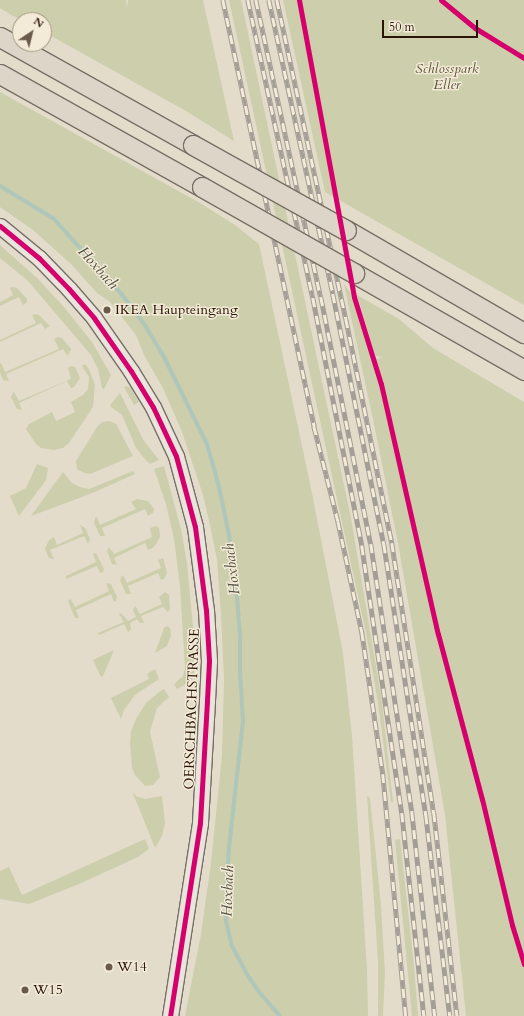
<!DOCTYPE html>
<style>
body{margin:0}
#map{position:relative;width:524px;height:1016px;overflow:hidden;background:#e3dccb;font-family:Cardo,serif}
div>[style]{position:absolute}
.green>*{inset:0;background:#ccceac}
.stream>*{height:4px;margin:-2px;padding:0 2px;transform-origin:2px;border-radius:2px;background:#afc6ba}
.roads{filter:drop-shadow(1px 0 #776f65) drop-shadow(-1px 0 #776f65) drop-shadow(0 1px #776f65) drop-shadow(0 -1px #776f65)}
.secondary>*{height:15px;margin:-7.5px;padding:0 7.5px;transform-origin:7.5px;border-radius:7.5px;background:#e9e5dd}
.motorway>*{height:19px;margin:-9.5px;padding:0 9.5px;transform-origin:9.5px;border-radius:9.5px;background:#dcd5c8}
.rail>*{height:4.5px;margin-top:-2.25px;transform-origin:0;background:repeating-linear-gradient(90deg,#f3ebd7 0 9px,#a39e96 0 18px);box-sizing:border-box;border-block:1px solid #a39e96}
.bridges{filter:drop-shadow(1px 0 #776f65) drop-shadow(-1px 0 #776f65) drop-shadow(0 1px #776f65) drop-shadow(0 -1px #776f65)}
.motorway-bridge>*{height:19px;margin:-9.5px;padding:0 9.5px;transform-origin:9.5px;border-radius:9.5px;background:#dcd5c8}
.cycleway>*{height:5px;margin:-2.5px;padding:0 2.5px;transform-origin:2.5px;border-radius:2.5px;background:#d6006c}
.dots>*{width:11px;height:11px;translate:-50% -50%;box-sizing:border-box;border:2px solid #f3ebd7;border-radius:50%}
span{translate:-50% -50%;white-space:nowrap;text-align:center;line-height:1.15;-webkit-text-stroke:3px #f3ebd7;paint-order:stroke}
.park-label{font-size:14px;color:#5c5137;font-style:italic}
.poi-label{font-size:14px;color:#291406}
.left{translate:0 -50%;text-align:left}
.street-label{font-size:14px;color:#291406}
.water-label{font-size:15px;color:#504f43;font-style:italic}
.north{position:absolute;left:12px;top:12px;width:40px;height:40px;box-sizing:border-box;background:#f3ebd7;border:1px solid #a29583;border-radius:50%;rotate:35deg;font-size:11px;font-weight:700;line-height:16px;text-align:center;color:#291406}
.north::after{content:'';display:block;margin:auto;width:14px;height:18px;background:#6a5a4b;clip-path:polygon(50% 0,100% 100%,50% 72%,0 100%)}
.scale{position:absolute;left:382px;top:20px;width:96px;height:18px;box-sizing:border-box;border:2px solid #291406;border-top:0;padding-left:5px;font-size:12px;line-height:14px;white-space:nowrap;color:#291406;-webkit-text-stroke:3px #f3ebd7;paint-order:stroke}
</style>
<div id="map">
<div class="green">
<i style="clip-path:polygon(0 0,126px 0,127px 8px,128px 0,203px 0,234px 141px,186px 111px,44px 32px,44px 20px,21px 20px,13px 16px,0 8px)"></i>
<i style="clip-path:polygon(229px 0,241px 0,351px 518px,382px 702px,393px 802px,391px 802px,378px 703px,366px 633px)"></i>
<i style="clip-path:polygon(283px 0,297px 0,332px 190px,336px 189px,300px 0,524px 0,524px 305px,325px 192px)"></i>
<i style="clip-path:polygon(0 92px,200px 203px,235px 225px,259px 244px,311px 488px,343px 653px,352px 736px,367px 969px,368px 1016px,185px 1016px,201px 934px,211px 863px,222px 755px,224px 679px,221px 615px,217px 560px,210px 525px,203px 495px,182px 432px,163px 388px,144px 355px,136px 335px,110px 302px,97px 293px,71px 264px,33px 230px,0 207px)"></i>
<i style="clip-path:polygon(0 245px,37px 278px,64px 307px,92px 342px,111px 375px,104px 389px,102px 388px,98px 369px,91px 355px,28px 281px,0 258px)"></i>
<i style="clip-path:polygon(344px 284px,352px 295px,372px 359px,383px 358px,375px 355px,357px 295px,399px 319px,433px 348px,524px 402px,524px 1016px,466px 1016px,445px 815px,398px 543px,375px 429px)"></i>
<i style="clip-path:polygon(12px 287px,17px 288px,27px 299px,27px 302px,23px 305px,19px 297px,0 306px,0 302px,13px 295px,10px 288px)"></i>
<i style="clip-path:polygon(36px 314px,39px 315px,50px 326px,45px 329px,41px 323px,0 342px,0 340px,36px 323px,32px 315px)"></i>
<i style="clip-path:polygon(58px 337px,62px 338px,71px 349px,69px 354px,67px 355px,63px 349px,6px 374px,9px 381px,3px 380px,0 372px,0 364px,1px 363px,5px 372px,59px 349px,54px 339px)"></i>
<i style="clip-path:polygon(85px 364px,89px 369px,95px 385px,93px 407px,69px 443px,63px 448px,54px 450px,41px 448px,36px 444px,26px 429px,29px 424px,52px 412px,56px 421px,75px 412px,71px 402px,83px 395px,88px 389px,89px 377px,82px 366px)"></i>
<i style="clip-path:polygon(71px 366px,75px 367px,80px 378px,74px 387px,71px 388px,67px 381px,19px 403px,22px 410px,17px 409px,11px 397px,13px 393px,14px 392px,19px 401px,71px 379px,68px 368px)"></i>
<i style="clip-path:polygon(126px 386px,131px 388px,139px 402px,134px 405px,124px 387px)"></i>
<i style="clip-path:polygon(120px 393px,144px 441px,159px 460px,150px 464px,144px 458px,136px 448px,122px 415px,111px 407px,110px 405px)"></i>
<i style="clip-path:polygon(109px 421px,116px 424px,133px 456px,90px 474px,84px 473px,77px 469px,76px 461px,97px 427px,102px 422px)"></i>
<i style="clip-path:polygon(37px 464px,48px 468px,46px 480px,19px 516px,10px 496px,26px 488px)"></i>
<i style="clip-path:polygon(164px 466px,181px 529px,187px 563px,193px 626px,194px 676px,190px 682px,177px 689px,174px 684px,183px 676px,185px 669px,180px 586px,174px 539px,166px 504px,154px 469px)"></i>
<i style="clip-path:polygon(133px 471px,135px 474px,90px 494px,31px 516px,63px 472px,72px 483px,80px 487px,89px 489px)"></i>
<i style="clip-path:polygon(137px 499px,148px 501px,154px 509px,153px 513px,148px 516px,145px 509px,102px 528px,105px 536px,100px 536px,94px 523px,95px 518px,97px 517px,100px 525px,136px 509px,131px 502px)"></i>
<i style="clip-path:polygon(80px 525px,85px 528px,90px 539px,88px 544px,84px 536px,50px 550px,54px 559px,49px 558px,45px 549px,49px 540px,54px 537px,57px 545px,83px 533px)"></i>
<i style="clip-path:polygon(156px 526px,159px 528px,160px 537px,154px 547px,148px 550px,145px 543px,114px 558px,117px 565px,112px 564px,107px 551px,109px 547px,114px 554px,152px 537px,150px 528px)"></i>
<i style="clip-path:polygon(96px 553px,104px 569px,103px 572px,100px 573px,97px 566px,66px 579px,66px 576px,96px 562px,93px 554px)"></i>
<i style="clip-path:polygon(163px 558px,167px 573px,164px 579px,161px 580px,158px 573px,128px 586px,131px 594px,126px 594px,120px 580px,122px 576px,123px 575px,127px 583px,161px 568px,158px 560px)"></i>
<i style="clip-path:polygon(106px 583px,111px 584px,117px 597px,116px 601px,114px 602px,111px 594px,76px 610px,79px 618px,75px 618px,68px 601px,71px 599px,75px 607px,109px 591px)"></i>
<i style="clip-path:polygon(165px 592px,169px 595px,170px 609px,168px 612px,163px 607px,141px 616px,144px 623px,140px 623px,137px 619px,130px 623px,131px 629px,128px 632px,124px 624px,99px 635px,98px 633px,124px 622px,119px 614px,121px 613px,128px 621px,136px 617px,133px 610px,135px 606px,140px 614px,162px 604px,159px 597px)"></i>
<i style="clip-path:polygon(167px 626px,170px 628px,171px 635px,167px 646px,155px 653px,164px 628px)"></i>
<i style="clip-path:polygon(114px 650px,103px 676px,101px 677px,93px 660px)"></i>
<i style="clip-path:polygon(155px 669px,159px 679px,135px 695px,124px 710px,121px 719px,111px 698px,149px 679px,147px 674px)"></i>
<i style="clip-path:polygon(164px 689px,169px 697px,157px 708px,150px 732px,160px 777px,153px 785px,145px 786px,135px 775px,132px 768px,130px 743px,131px 731px,136px 719px,146px 703px,159px 692px)"></i>
<i style="clip-path:polygon(132px 791px,136px 796px,145px 799px,162px 796px,165px 823px,162px 836px,155px 848px)"></i>
<i style="clip-path:polygon(367px 796px,370px 798px,381px 905px,385px 972px,383px 1016px,378px 1016px,378px 962px)"></i>
<i style="clip-path:polygon(145px 839px,149px 849px,138px 857px,79px 884px,29px 904px,0 899px,0 871px,9px 867px,22px 895px)"></i>
<i style="clip-path:polygon(400px 839px,414px 966px,418px 1016px,412px 1016px,395px 840px)"></i>
</div>
<div class="stream">
<i style="left:0;top:186px;width:63px;rotate:31.4deg"></i>
<i style="left:54px;top:219px;width:103px;rotate:48.1deg"></i>
<i style="left:123px;top:296px;width:39px;rotate:53deg"></i>
<i style="left:146px;top:327px;width:35px;rotate:59deg"></i>
<i style="left:164px;top:357px;width:97px;rotate:63.7deg"></i>
<i style="left:207px;top:444px;width:45px;rotate:74.4deg"></i>
<i style="left:219px;top:487px;width:44px;rotate:78.2deg"></i>
<i style="left:228px;top:530px;width:41px;rotate:80.1deg"></i>
<i style="left:235px;top:570px;width:66px;rotate:85.7deg"></i>
<i style="left:240px;top:636px;width:35px;rotate:90deg"></i>
<i style="left:240px;top:671px;width:50px;rotate:86.6deg"></i>
<i style="left:243px;top:721px;width:128px;rotate:96.3deg"></i>
<i style="left:229px;top:848px;width:47px;rotate:93.7deg"></i>
<i style="left:226px;top:895px;width:26px;rotate:90deg"></i>
<i style="left:226px;top:921px;width:26px;rotate:77deg"></i>
<i style="left:232px;top:946px;width:34px;rotate:62deg"></i>
<i style="left:248px;top:976px;width:19px;rotate:55deg"></i>
<i style="left:259px;top:992px;width:32px;rotate:49deg"></i>
</div>
<div class="roads">
<div class="secondary">
<i style="left:0;top:226px;width:50px;rotate:39.4deg"></i>
<i style="left:39px;top:258px;width:43px;rotate:45.9deg"></i>
<i style="left:69px;top:289px;width:38px;rotate:49deg"></i>
<i style="left:94px;top:318px;width:65px;rotate:55.1deg"></i>
<i style="left:131px;top:371px;width:42px;rotate:58.6deg"></i>
<i style="left:153px;top:407px;width:54px;rotate:64.9deg"></i>
<i style="left:176px;top:456px;width:73px;rotate:75deg"></i>
<i style="left:195px;top:527px;width:84px;rotate:82.5deg"></i>
<i style="left:206px;top:610px;width:51px;rotate:86.6deg"></i>
<i style="left:209px;top:661px;width:40px;rotate:92.9deg"></i>
<i style="left:207px;top:701px;width:122px;rotate:93.3deg"></i>
<i style="left:200px;top:823px;width:195px;rotate:98.8deg"></i>
</div>
<div class="motorway">
<i style="left:0;top:37px;width:221px;rotate:29.2deg"></i>
<i style="left:0;top:74px;width:231px;rotate:29.2deg"></i>
<i style="left:346px;top:230px;width:206px;rotate:30.1deg"></i>
<i style="left:354px;top:273px;width:196px;rotate:29.7deg"></i>
</div>
</div>
<div class="rail">
<i style="left:223px;top:0;width:436px;rotate:77.9deg"></i>
<i style="left:314px;top:426px;width:98px;rotate:75.8deg"></i>
<i style="left:338px;top:521px;width:114px;rotate:77.8deg"></i>
<i style="left:362px;top:632px;width:144px;rotate:81.6deg"></i>
<i style="left:383px;top:774px;width:243px;rotate:84.6deg"></i>
<i style="left:248px;top:0;width:305px;rotate:77.7deg"></i>
<i style="left:313px;top:298px;width:253px;rotate:78.8deg"></i>
<i style="left:362px;top:546px;width:270px;rotate:81.5deg"></i>
<i style="left:402px;top:813px;width:204px;rotate:83.8deg"></i>
<i style="left:256px;top:0;width:304px;rotate:77.7deg"></i>
<i style="left:321px;top:297px;width:252px;rotate:78.6deg"></i>
<i style="left:371px;top:544px;width:271px;rotate:81.3deg"></i>
<i style="left:412px;top:812px;width:205px;rotate:83.6deg"></i>
<i style="left:269px;top:0;width:301px;rotate:77.7deg"></i>
<i style="left:333px;top:294px;width:255px;rotate:78.5deg"></i>
<i style="left:384px;top:544px;width:274px;rotate:81.2deg"></i>
<i style="left:426px;top:815px;width:202px;rotate:83.2deg"></i>
<i style="left:277px;top:0;width:326px;rotate:77.8deg"></i>
<i style="left:346px;top:319px;width:229px;rotate:78.4deg"></i>
<i style="left:392px;top:543px;width:273px;rotate:81.2deg"></i>
<i style="left:434px;top:813px;width:204px;rotate:83.5deg"></i>
</div>
<div class="bridges">
<div class="motorway-bridge">
<i style="left:193px;top:145px;width:175px;rotate:29.1deg"></i>
<i style="left:202px;top:187px;width:175px;rotate:29.5deg"></i>
</div>
</div>
<div class="cycleway">
<i style="left:299px;top:0;width:302px;rotate:79.5deg"></i>
<i style="left:354px;top:297px;width:91px;rotate:72.8deg"></i>
<i style="left:381px;top:384px;width:256px;rotate:77.2deg"></i>
<i style="left:438px;top:634px;width:171px;rotate:75.1deg"></i>
<i style="left:482px;top:799px;width:130px;rotate:76.6deg"></i>
<i style="left:512px;top:925px;width:41px;rotate:72.9deg"></i>
<i style="left:441px;top:0;width:44px;rotate:39.5deg"></i>
<i style="left:475px;top:28px;width:57px;rotate:31.5deg"></i>
<i style="left:0;top:226px;width:50px;rotate:39.4deg"></i>
<i style="left:39px;top:258px;width:43px;rotate:45.9deg"></i>
<i style="left:69px;top:289px;width:38px;rotate:49deg"></i>
<i style="left:94px;top:318px;width:65px;rotate:55.1deg"></i>
<i style="left:131px;top:371px;width:42px;rotate:58.6deg"></i>
<i style="left:153px;top:407px;width:54px;rotate:64.9deg"></i>
<i style="left:176px;top:456px;width:73px;rotate:75deg"></i>
<i style="left:195px;top:527px;width:84px;rotate:82.5deg"></i>
<i style="left:206px;top:610px;width:51px;rotate:86.6deg"></i>
<i style="left:209px;top:661px;width:40px;rotate:92.9deg"></i>
<i style="left:207px;top:701px;width:122px;rotate:93.3deg"></i>
<i style="left:200px;top:823px;width:195px;rotate:98.8deg"></i>
</div>
<div class="dots">
<i style="left:107px;top:310px;background:#6a5a4b"></i>
<i style="left:109px;top:967px;background:#6a5a4b"></i>
<i style="left:25px;top:990px;background:#6a5a4b"></i>
</div>
<div class="park-label">
<span style="left:447px;top:77px">Schlosspark<br>Eller</span>
</div>
<div class="poi-label">
<span class="left" style="left:115px;top:310px">IKEA Haupteingang</span>
<span class="left" style="left:117px;top:967px">W14</span>
<span class="left" style="left:33px;top:990px">W15</span>
</div>
<div class="street-label">
<span style="left:192px;top:709px;rotate:-88deg">OERSCHBACHSTRASSE</span>
</div>
<div class="water-label">
<span style="left:98px;top:268px;rotate:48deg">Hoxbach</span>
<span style="left:232px;top:569px;rotate:-97deg">Hoxbach</span>
<span style="left:228px;top:891px;rotate:-88deg">Hoxbach</span>
</div>
<div class="north">N</div>
<div class="scale">50 m</div>
</div>
